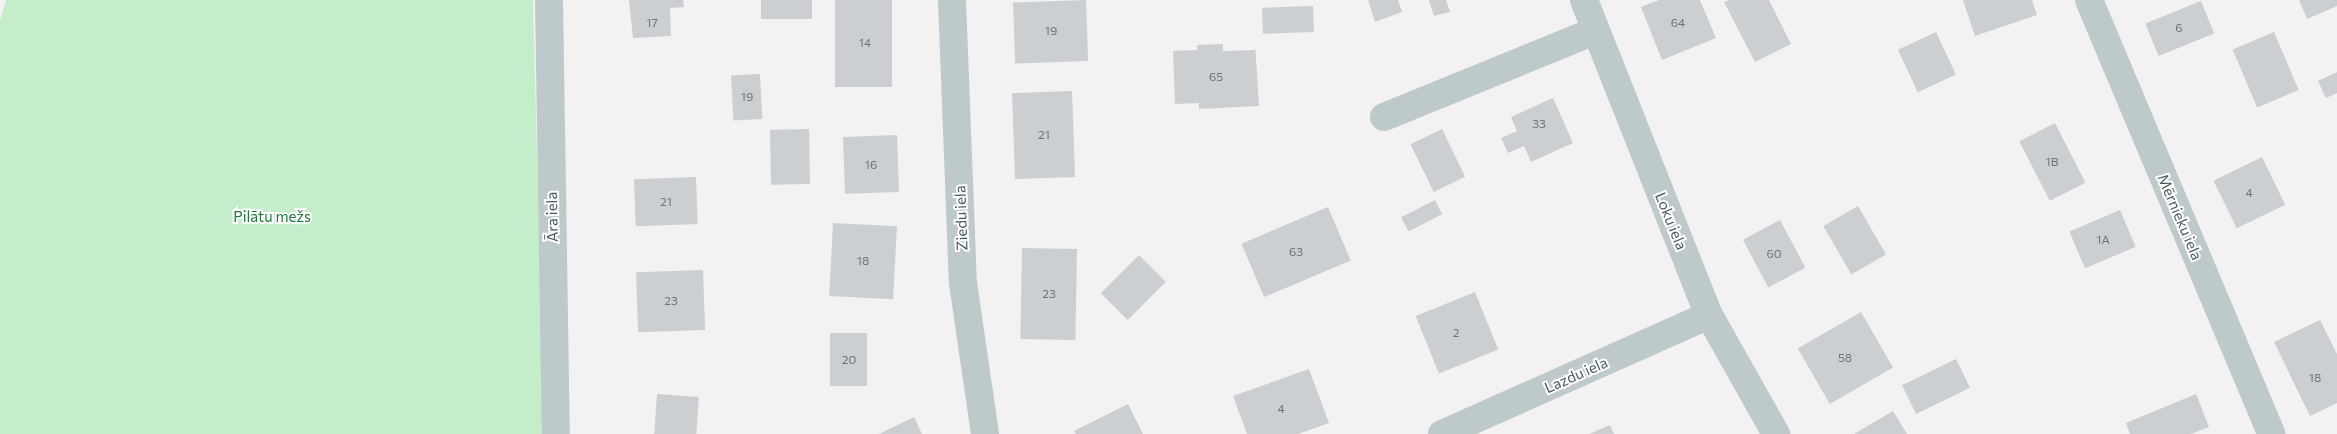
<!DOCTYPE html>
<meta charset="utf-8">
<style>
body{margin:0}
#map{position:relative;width:2337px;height:434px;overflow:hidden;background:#f3f1f2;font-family:Commissioner,sans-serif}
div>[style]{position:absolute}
.green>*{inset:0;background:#c4edca}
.building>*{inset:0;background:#cbcfd2;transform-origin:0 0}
.minor>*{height:28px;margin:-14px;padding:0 14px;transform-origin:14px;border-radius:14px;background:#bec9cc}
.tertiary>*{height:28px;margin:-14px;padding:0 14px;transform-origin:14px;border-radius:14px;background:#bec9cc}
span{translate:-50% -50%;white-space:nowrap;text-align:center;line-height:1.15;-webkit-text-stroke:4px #fff;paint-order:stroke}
.number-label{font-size:12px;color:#6a767a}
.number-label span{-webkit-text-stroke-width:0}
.park-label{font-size:15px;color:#1f7a37}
.street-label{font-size:15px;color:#4a595d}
</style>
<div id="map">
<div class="green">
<i style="clip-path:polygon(6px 0,533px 0,544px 434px,0 434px,0 21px)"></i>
</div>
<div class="building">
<i style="clip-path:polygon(629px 0,683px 0,684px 7px,670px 8px,671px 36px,633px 38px)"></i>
<i style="left:761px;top:0;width:51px;height:19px"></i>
<i style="left:835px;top:0;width:57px;height:87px"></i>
<i style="left:1086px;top:0;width:61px;height:73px;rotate:88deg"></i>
<i style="clip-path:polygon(1368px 0,1398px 0,1402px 12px,1375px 22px)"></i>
<i style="clip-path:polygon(1429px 0,1446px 0,1450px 12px,1434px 16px)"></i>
<i style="clip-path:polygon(1659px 0,1700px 0,1716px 38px,1662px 60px,1641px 7px)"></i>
<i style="clip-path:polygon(1729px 0,1769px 0,1791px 44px,1755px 62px,1724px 2px)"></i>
<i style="clip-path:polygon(1963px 0,2032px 0,2037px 15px,1975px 36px)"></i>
<i style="clip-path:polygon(2299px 0,2337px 0,2337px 6px,2307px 19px)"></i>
<i style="left:2201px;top:1px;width:35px;height:60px;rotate:68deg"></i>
<i style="left:1313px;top:6px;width:26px;height:51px;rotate:88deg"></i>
<i style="left:1936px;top:32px;width:47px;height:42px;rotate:65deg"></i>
<i style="left:2274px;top:32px;width:63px;height:45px;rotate:67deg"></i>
<i style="clip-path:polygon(1255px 43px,1259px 106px,1199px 109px,1199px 103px,1175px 104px,1173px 51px,1197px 50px,1197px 45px,1223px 44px,1223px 51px,1255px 50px)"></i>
<i style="clip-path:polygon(2337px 72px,2337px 93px,2326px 98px,2318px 81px)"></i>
<i style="left:760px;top:74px;width:45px;height:29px;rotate:87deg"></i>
<i style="left:1072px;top:91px;width:86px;height:60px;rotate:88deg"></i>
<i style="clip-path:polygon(1553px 98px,1573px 143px,1531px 162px,1524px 146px,1508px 153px,1501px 138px,1517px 131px,1511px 117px)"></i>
<i style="left:2055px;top:123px;width:67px;height:40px;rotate:63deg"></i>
<i style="left:809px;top:129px;width:55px;height:39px;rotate:89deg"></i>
<i style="left:1442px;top:129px;width:53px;height:35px;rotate:64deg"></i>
<i style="left:897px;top:135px;width:57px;height:54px;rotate:88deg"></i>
<i style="left:2262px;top:157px;width:53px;height:54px;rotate:64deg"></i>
<i style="left:696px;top:177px;width:47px;height:62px;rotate:88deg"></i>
<i style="left:1435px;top:200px;width:16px;height:38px;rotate:63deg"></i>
<i style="left:1858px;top:206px;width:56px;height:40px;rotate:60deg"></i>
<i style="left:1328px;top:207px;width:58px;height:94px;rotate:67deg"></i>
<i style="left:2120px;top:210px;width:40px;height:55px;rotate:67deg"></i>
<i style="left:1780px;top:220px;width:54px;height:42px;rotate:62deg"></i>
<i style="left:833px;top:223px;width:64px;height:73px;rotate:3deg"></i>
<i style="left:1022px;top:248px;width:55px;height:91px;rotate:1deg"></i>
<i style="left:1139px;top:255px;width:38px;height:54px;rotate:45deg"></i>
<i style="left:703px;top:270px;width:60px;height:67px;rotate:88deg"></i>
<i style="left:1475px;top:292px;width:62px;height:64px;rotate:68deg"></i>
<i style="left:1861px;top:312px;width:64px;height:73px;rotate:60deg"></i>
<i style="clip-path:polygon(2320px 320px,2337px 354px,2337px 403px,2310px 416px,2274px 342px)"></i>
<i style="left:830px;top:333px;width:37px;height:53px"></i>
<i style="left:1956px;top:359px;width:32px;height:60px;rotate:64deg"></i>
<i style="clip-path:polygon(1309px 369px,1329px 423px,1298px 434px,1247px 434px,1233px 396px)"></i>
<i style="left:657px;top:394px;width:42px;height:40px;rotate:4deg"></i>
<i style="clip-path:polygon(2196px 394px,2209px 427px,2191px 434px,2130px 434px,2126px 423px)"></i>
<i style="clip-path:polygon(1128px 404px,1143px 434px,1076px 434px,1074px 431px)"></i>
<i style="clip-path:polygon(1893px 411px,1907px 434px,1854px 434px)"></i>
<i style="clip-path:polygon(914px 417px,922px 434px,879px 434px)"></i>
<i style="clip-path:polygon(1610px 425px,1614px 434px,1589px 434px)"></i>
</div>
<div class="minor">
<i style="left:549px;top:0;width:434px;rotate:89.1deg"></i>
<i style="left:952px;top:0;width:283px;rotate:87.8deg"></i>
<i style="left:963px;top:283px;width:153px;rotate:81.7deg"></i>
<i style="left:2089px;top:0;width:471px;rotate:67.2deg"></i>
<i style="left:1384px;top:117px;width:228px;rotate:-22.2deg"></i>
<i style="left:1442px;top:434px;width:292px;rotate:-24deg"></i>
</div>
<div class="tertiary">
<i style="left:1584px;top:0;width:339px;rotate:68.4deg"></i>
<i style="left:1709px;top:315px;width:137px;rotate:60.6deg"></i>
</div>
<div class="number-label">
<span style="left:652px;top:23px">17</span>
<span style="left:1678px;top:23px">64</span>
<span style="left:2179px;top:28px">6</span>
<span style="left:1051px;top:31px">19</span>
<span style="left:865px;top:43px">14</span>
<span style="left:1216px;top:77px">65</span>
<span style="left:747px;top:97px">19</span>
<span style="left:1539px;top:124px">33</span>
<span style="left:1044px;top:135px">21</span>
<span style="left:2052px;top:162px">1B</span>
<span style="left:871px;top:165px">16</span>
<span style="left:2249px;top:193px">4</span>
<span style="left:666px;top:202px">21</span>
<span style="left:2103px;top:240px">1A</span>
<span style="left:1296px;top:252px">63</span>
<span style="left:1774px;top:254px">60</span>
<span style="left:863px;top:261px">18</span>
<span style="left:1049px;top:294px">23</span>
<span style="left:671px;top:301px">23</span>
<span style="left:1456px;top:333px">2</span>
<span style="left:1845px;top:358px">58</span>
<span style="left:849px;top:360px">20</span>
<span style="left:2315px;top:378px">18</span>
<span style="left:1281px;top:409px">4</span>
</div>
<div class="park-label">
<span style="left:272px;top:217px">Pilātu mežs</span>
</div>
<div class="street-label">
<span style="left:552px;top:217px;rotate:-91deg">Āra iela</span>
<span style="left:2180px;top:217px;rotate:67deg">Mērnieku iela</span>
<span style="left:961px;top:218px;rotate:-92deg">Ziedu iela</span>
<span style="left:1671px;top:221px;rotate:68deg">Loku iela</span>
<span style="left:1576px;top:375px;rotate:-24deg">Lazdu iela</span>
</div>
</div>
